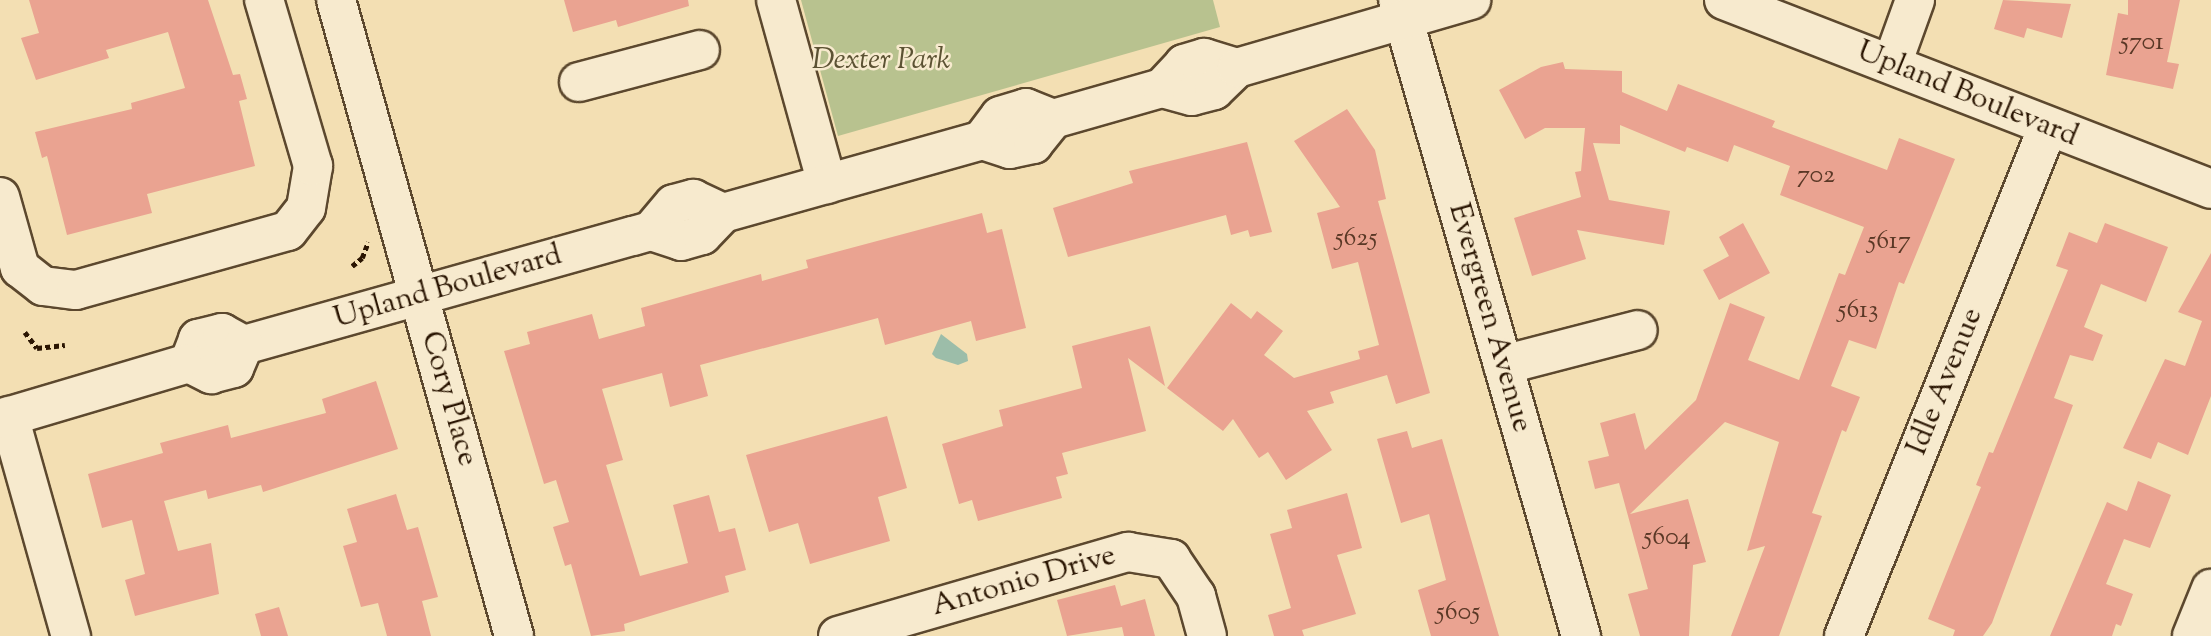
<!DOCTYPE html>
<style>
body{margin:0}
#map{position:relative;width:2211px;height:636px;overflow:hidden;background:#f3dfb3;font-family:"Sorts Mill Goudy",serif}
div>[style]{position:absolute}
.green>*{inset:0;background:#b8c28f}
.water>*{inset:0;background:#9cbda9}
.building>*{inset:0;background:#eaa391}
.path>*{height:4.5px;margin-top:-2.25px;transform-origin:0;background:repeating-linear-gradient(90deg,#2a1502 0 5px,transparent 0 8.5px)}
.roads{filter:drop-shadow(2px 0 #5c482e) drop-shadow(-2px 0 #5c482e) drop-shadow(0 2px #5c482e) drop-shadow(0 -2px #5c482e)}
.minor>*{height:38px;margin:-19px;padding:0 19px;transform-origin:19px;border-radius:19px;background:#f7eace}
span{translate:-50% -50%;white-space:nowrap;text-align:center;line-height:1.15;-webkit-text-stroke:5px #f7eace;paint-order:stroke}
.number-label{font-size:26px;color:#5a3826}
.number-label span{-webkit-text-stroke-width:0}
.park-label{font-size:30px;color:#5c5233;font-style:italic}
.street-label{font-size:30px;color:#2a1502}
</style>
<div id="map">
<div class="green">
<i style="clip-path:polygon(801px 0,1213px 0,1220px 27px,838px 136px)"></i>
</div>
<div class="water">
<i style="clip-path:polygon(941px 334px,967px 354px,968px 361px,958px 365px,936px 358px,932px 354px)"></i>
</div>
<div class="building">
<i style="clip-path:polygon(29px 0,208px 0,233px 75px,240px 74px,247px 99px,239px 101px,255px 166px,147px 194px,152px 213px,67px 235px,47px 156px,42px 158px,35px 132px,132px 109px,131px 103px,185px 88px,168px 32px,106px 50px,109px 58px,36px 80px,21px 38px,39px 33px)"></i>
<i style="clip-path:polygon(564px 0,688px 0,689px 6px,618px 27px,616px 20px,573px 32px)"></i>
<i style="clip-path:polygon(2003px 0,2071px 4px,2062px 38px,2027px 28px,2024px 38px,1994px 29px)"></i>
<i style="clip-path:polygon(2128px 0,2180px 0,2167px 62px,2179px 64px,2173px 89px,2106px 75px,2118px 13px,2128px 15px)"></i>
<i style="clip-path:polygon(1563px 62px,1565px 69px,1622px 71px,1622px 92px,1667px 111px,1678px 84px,1775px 121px,1772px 127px,1887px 170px,1899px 138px,1955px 159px,1904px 284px,1899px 282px,1876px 349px,1849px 340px,1831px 386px,1860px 397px,1846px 432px,1842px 430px,1812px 513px,1822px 516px,1779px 636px,1731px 636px,1765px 546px,1747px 551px,1779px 442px,1725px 422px,1630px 514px,1688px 499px,1706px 562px,1693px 565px,1689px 636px,1640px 636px,1628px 594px,1648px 589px,1619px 483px,1595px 489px,1588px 461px,1609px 456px,1600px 423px,1635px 413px,1645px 450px,1696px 400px,1730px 303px,1765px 317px,1748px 360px,1799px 380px,1839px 273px,1845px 275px,1864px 227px,1780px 195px,1790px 166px,1734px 145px,1728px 162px,1687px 147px,1685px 152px,1620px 125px,1620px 144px,1593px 143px,1609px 200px,1670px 211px,1664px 245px,1577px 230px,1586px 259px,1532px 276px,1514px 218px,1581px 197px,1575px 172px,1581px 171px,1585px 128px,1545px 128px,1525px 139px,1499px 90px,1541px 67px)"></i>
<i style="clip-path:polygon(1347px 109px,1375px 150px,1386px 199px,1378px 201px,1430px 393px,1396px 404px,1387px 375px,1330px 392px,1334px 403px,1307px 411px,1332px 450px,1286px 480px,1268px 452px,1259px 458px,1233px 419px,1223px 431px,1167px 388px,1231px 303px,1251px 319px,1257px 311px,1283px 331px,1264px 355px,1294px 378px,1360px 359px,1358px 351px,1379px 345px,1358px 262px,1332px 269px,1317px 213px,1340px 207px,1294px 141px)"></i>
<i style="clip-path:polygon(1247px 142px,1272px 232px,1250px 237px,1248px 230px,1231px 235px,1226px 215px,1068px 257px,1053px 208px,1133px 183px,1129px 171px)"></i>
<i style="clip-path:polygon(982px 213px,987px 233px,1002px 229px,1026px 328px,976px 341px,971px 321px,885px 345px,878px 318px,700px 365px,708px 396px,670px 407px,662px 373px,602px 389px,623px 460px,606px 465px,640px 576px,688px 563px,673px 505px,709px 495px,719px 532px,735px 528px,746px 570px,725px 576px,729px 592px,624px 624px,625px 631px,591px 636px,571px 564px,565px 566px,553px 527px,569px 522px,556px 480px,544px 484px,504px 351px,530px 344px,527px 332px,592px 314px,599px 339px,645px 326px,641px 308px,761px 274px,762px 281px,808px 268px,806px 260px)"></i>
<i style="clip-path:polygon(1743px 223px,1770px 273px,1719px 300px,1703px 270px,1729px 256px,1719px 237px)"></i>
<i style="clip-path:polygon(2105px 223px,2168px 247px,2146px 302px,2101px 284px,2084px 327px,2103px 335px,2093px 361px,2070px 355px,2054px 398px,2073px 405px,1992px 623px,1983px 636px,1953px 636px,1955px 630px,1928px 619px,1981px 487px,1976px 485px,1989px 452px,1993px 453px,2068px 270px,2056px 266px,2069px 232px,2097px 243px)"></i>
<i style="clip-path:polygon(2211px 253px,2211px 396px,2188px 455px,2158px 442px,2151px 459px,2123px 448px,2165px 359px,2185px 366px,2202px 321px,2178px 312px)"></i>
<i style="clip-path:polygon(1150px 326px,1165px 386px,1128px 358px,1146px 431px,1062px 453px,1068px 474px,1056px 477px,1062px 498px,978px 521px,972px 500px,959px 504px,942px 444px,1003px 426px,999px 410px,1082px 388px,1072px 346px)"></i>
<i style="clip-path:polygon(376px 381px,398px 449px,263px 492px,261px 485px,208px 499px,206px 490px,164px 501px,178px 551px,211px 543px,219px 594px,135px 616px,125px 580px,145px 574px,132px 520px,102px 528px,88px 474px,163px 453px,160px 443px,228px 425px,231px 438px,326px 413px,322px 399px)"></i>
<i style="clip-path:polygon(887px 416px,907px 488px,878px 497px,890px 541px,810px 564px,798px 523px,769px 532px,746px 455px)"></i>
<i style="clip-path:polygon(1407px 431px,1412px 448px,1442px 439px,1499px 636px,1431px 636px,1418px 590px,1446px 580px,1429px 514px,1401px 523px,1377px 439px)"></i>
<i style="clip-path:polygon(2138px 481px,2171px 495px,2150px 548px,2124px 539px,2106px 584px,2133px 594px,2121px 626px,2116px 624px,2112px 636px,2050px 636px,2107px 502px,2127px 511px)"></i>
<i style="clip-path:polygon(1347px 493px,1362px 548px,1337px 555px,1356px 614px,1302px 630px,1304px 636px,1274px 636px,1268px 615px,1291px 608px,1270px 534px,1292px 528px,1287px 510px)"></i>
<i style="clip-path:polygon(396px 494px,407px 530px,418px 527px,438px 597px,422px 601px,431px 636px,387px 636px,378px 603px,361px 607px,343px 546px,357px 542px,347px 509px)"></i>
<i style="clip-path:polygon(1115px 585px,1121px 606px,1145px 599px,1155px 636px,1124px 636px,1122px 627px,1067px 636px,1057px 600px)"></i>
<i style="clip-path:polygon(279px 607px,288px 636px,261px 636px,255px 614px)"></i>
</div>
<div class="path">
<i style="left:352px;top:266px;width:13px;rotate:-39deg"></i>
<i style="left:362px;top:258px;width:17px;rotate:-69deg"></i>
<i style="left:25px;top:332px;width:20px;rotate:53deg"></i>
<i style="left:37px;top:348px;width:28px;rotate:-6deg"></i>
</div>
<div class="roads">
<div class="minor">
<i style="left:336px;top:0;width:660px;rotate:74.36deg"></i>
<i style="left:776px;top:0;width:191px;rotate:74.5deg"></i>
<i style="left:1398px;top:0;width:662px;rotate:73.95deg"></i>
<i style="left:1724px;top:0;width:522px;rotate:21.21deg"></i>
<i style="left:1892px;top:64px;width:68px;rotate:-70.2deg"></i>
<i style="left:579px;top:82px;width:125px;rotate:-14.8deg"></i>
<i style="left:1162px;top:88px;width:33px;rotate:-47deg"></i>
<i style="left:1184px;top:64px;width:21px;rotate:-17deg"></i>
<i style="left:1204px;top:58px;width:34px;rotate:17deg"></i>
<i style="left:982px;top:140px;width:30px;rotate:-53deg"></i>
<i style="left:1000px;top:116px;width:27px;rotate:-17deg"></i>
<i style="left:1026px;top:108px;width:29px;rotate:22deg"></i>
<i style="left:0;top:197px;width:74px;rotate:74.3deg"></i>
<i style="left:20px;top:268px;width:29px;rotate:38deg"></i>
<i style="left:43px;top:286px;width:33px;rotate:7deg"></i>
<i style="left:76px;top:290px;width:220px;rotate:-15.6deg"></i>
<i style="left:288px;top:231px;width:29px;rotate:-52deg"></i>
<i style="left:306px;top:208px;width:43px;rotate:-80.5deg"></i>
<i style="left:313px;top:166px;width:173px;rotate:-106.4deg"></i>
<i style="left:651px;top:231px;width:32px;rotate:18deg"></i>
<i style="left:681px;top:241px;width:22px;rotate:-16deg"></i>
<i style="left:702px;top:235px;width:30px;rotate:-46deg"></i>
<i style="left:723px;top:213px;width:269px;rotate:-15.7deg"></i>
<i style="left:982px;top:140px;width:29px;rotate:18deg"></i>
<i style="left:1010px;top:149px;width:24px;rotate:-12deg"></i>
<i style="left:1033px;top:144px;width:32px;rotate:-51deg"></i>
<i style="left:1053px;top:119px;width:113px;rotate:-15.9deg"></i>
<i style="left:1162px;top:88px;width:31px;rotate:15deg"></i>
<i style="left:1192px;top:96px;width:23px;rotate:-15deg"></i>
<i style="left:1214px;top:90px;width:32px;rotate:-44deg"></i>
<i style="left:1237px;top:68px;width:244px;rotate:-16.2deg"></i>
<i style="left:189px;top:363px;width:26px;rotate:-69deg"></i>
<i style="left:198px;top:339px;width:25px;rotate:-14deg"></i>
<i style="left:222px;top:333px;width:25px;rotate:29deg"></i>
<i style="left:244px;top:345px;width:404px;rotate:-15.7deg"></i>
<i style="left:633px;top:236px;width:19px;rotate:-16deg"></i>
<i style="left:651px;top:231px;width:35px;rotate:-50deg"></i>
<i style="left:674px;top:204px;width:20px;rotate:-15deg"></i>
<i style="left:693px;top:199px;width:33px;rotate:25deg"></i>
<i style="left:1503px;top:365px;width:139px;rotate:-14.5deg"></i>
<i style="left:9px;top:416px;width:229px;rotate:74.3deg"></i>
<i style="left:0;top:419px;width:197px;rotate:-16.5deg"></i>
<i style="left:189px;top:363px;width:25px;rotate:27deg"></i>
<i style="left:211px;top:374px;width:24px;rotate:-15deg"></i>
<i style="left:234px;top:368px;width:25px;rotate:-67deg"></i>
<i style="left:838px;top:636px;width:302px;rotate:-16.2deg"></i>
<i style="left:1128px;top:552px;width:44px;rotate:9.2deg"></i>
<i style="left:1171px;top:559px;width:45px;rotate:56deg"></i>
<i style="left:1196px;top:596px;width:41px;rotate:74.6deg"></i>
<i style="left:1844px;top:636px;width:548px;rotate:-68.16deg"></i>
<i style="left:2192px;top:636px;width:51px;rotate:-68deg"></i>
</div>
</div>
<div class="number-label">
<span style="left:2142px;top:43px">5701</span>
<span style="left:1816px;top:176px">702</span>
<span style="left:1356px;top:239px">5625</span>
<span style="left:1889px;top:242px">5617</span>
<span style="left:1858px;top:311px">5613</span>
<span style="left:1667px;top:538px">5604</span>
<span style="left:1458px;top:613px">5605</span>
</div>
<div class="park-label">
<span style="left:881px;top:61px">Dexter Park</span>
</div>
<div class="street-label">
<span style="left:1967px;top:95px;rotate:22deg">Upland Boulevard</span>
<span style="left:448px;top:288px;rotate:-16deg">Upland Boulevard</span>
<span style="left:1489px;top:318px;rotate:74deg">Evergreen Avenue</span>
<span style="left:1946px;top:382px;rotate:-68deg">Idle Avenue</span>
<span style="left:448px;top:399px;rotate:74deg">Cory Place</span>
<span style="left:1024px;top:582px;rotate:-16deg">Antonio Drive</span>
</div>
</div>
